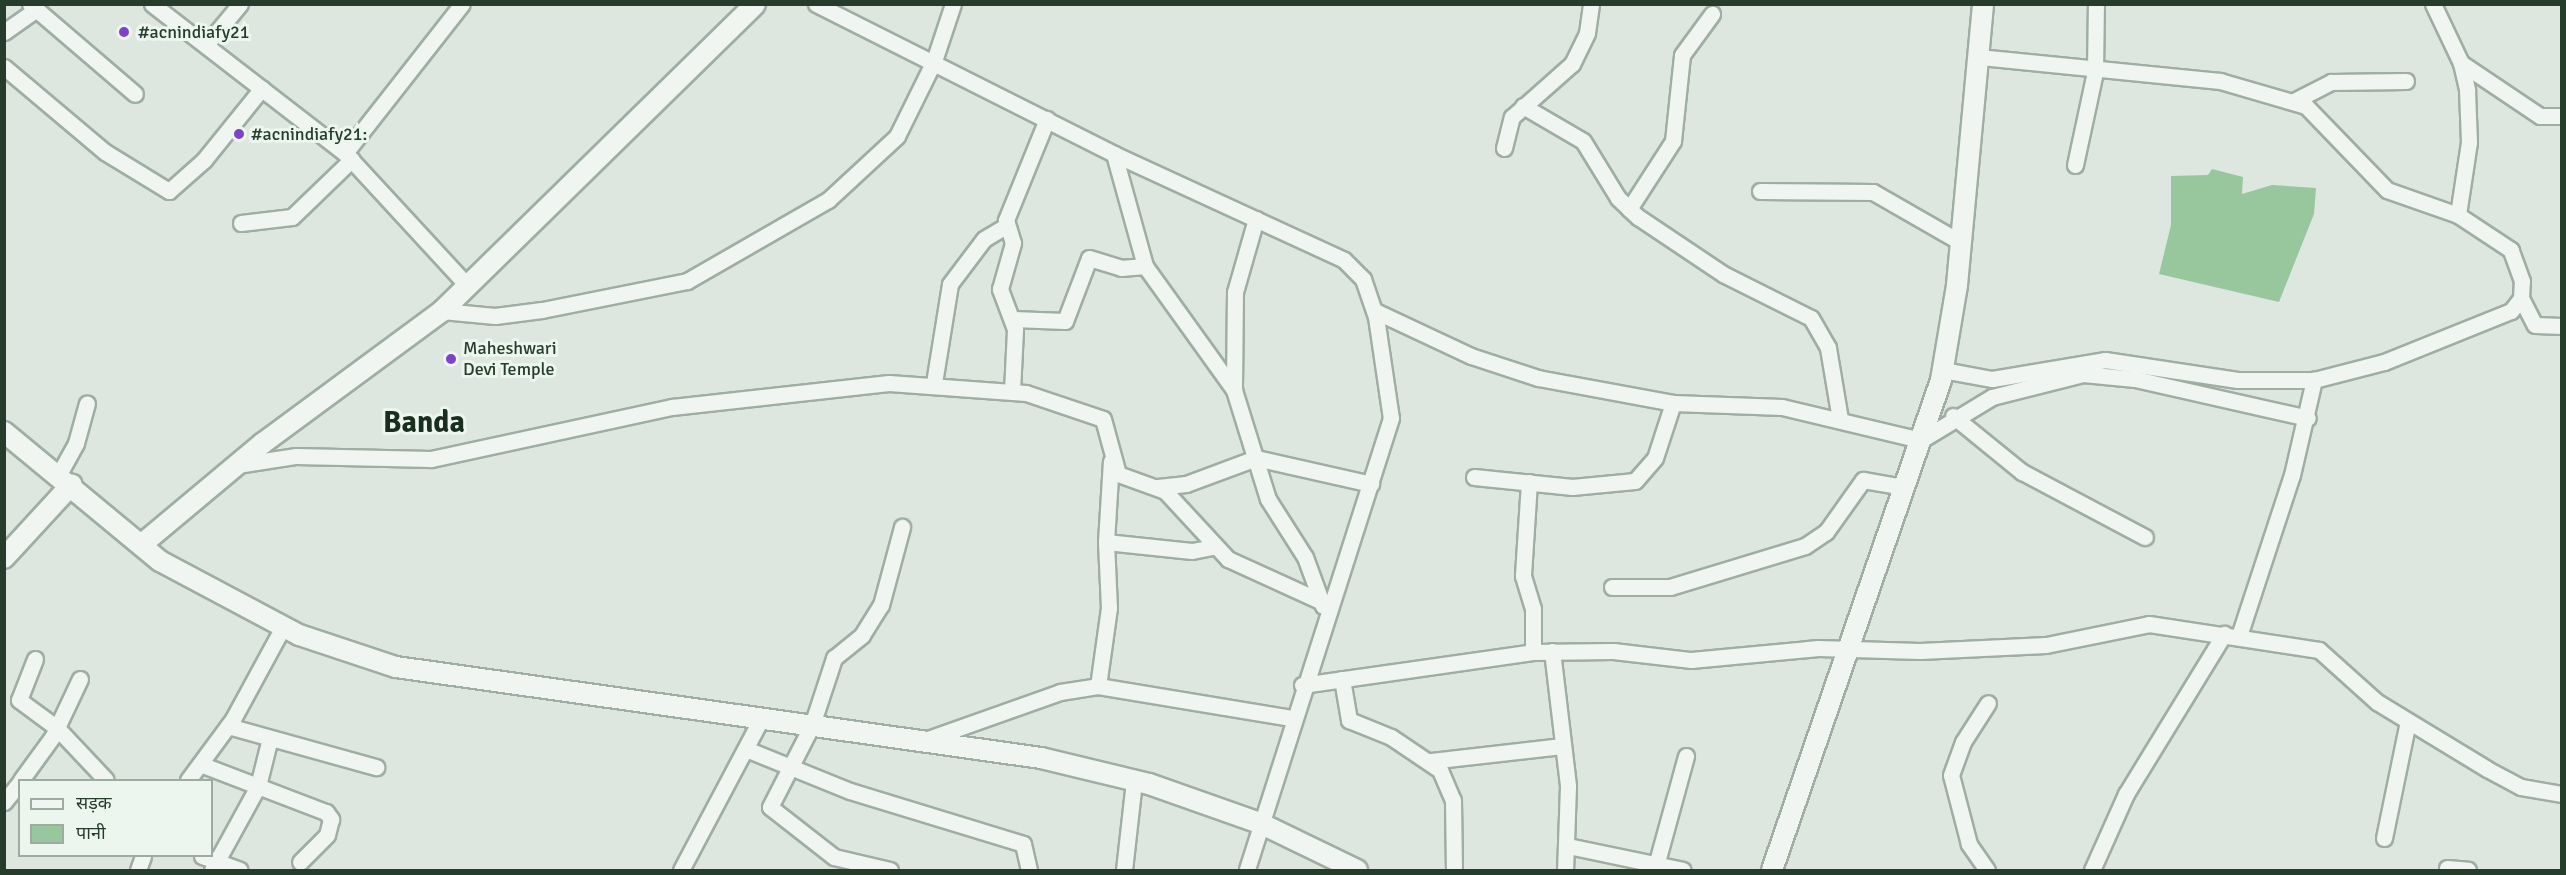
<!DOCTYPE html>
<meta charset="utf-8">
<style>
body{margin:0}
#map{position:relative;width:2566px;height:875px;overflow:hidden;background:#dde7df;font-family:Signika,"Noto Sans Devanagari",sans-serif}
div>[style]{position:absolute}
.water>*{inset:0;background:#98c79d}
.roads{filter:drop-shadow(2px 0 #9fada2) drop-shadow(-2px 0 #9fada2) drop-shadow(0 2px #9fada2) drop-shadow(0 -2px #9fada2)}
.minor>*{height:15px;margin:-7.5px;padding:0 7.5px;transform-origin:7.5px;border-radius:7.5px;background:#f0f5f1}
.tertiary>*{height:20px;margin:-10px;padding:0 10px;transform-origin:10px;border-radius:10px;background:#f0f5f1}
.dots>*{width:16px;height:16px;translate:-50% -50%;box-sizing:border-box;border:3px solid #ecf5ee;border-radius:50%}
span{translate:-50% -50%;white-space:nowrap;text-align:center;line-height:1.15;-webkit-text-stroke:6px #ecf5ee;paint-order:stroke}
.poi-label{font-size:18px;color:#273d2c}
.left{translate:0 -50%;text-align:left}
.town-label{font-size:30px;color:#192e1e;font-weight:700}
.frame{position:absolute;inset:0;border:6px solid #273d2c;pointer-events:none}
.legend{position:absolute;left:18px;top:779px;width:195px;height:78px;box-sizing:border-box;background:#ecf5ee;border:2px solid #9daba0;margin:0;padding:8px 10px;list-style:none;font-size:18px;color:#273d2c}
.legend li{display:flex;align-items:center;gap:12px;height:30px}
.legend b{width:30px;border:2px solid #9daba0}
</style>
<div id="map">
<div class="water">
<i style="clip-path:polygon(2212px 169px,2243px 177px,2242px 194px,2272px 185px,2316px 188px,2314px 214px,2279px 302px,2159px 274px,2171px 225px,2171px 176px,2208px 175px)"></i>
</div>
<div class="roads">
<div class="minor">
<i style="left:30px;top:4px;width:138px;rotate:40.6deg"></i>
<i style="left:152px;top:4px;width:244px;rotate:37.7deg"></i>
<i style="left:345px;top:153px;width:178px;rotate:47.3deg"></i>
<i style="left:816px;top:4px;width:334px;rotate:26.7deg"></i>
<i style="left:1114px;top:154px;width:253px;rotate:24.7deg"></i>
<i style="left:1344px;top:260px;width:27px;rotate:45deg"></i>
<i style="left:1363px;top:279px;width:40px;rotate:71.1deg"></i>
<i style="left:1376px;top:317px;width:102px;rotate:81.6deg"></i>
<i style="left:1391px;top:418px;width:474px;rotate:107.7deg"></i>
<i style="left:2433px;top:4px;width:65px;rotate:64.6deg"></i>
<i style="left:2461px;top:63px;width:28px;rotate:77deg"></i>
<i style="left:2467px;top:90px;width:52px;rotate:87.8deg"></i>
<i style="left:2469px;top:142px;width:74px;rotate:98.6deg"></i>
<i style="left:4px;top:32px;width:38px;rotate:-35deg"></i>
<i style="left:206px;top:45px;width:53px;rotate:-50.3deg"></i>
<i style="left:2461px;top:63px;width:95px;rotate:33.9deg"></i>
<i style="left:2540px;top:116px;width:22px"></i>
<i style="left:4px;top:67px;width:132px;rotate:40.1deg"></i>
<i style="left:105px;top:152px;width:75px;rotate:31.4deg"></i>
<i style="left:169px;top:191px;width:47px;rotate:-41.5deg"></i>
<i style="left:204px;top:160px;width:92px;rotate:-51.1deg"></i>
<i style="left:2294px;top:101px;width:42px;rotate:-27.2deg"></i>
<i style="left:2331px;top:82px;width:75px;rotate:-0.8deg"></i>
<i style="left:1523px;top:106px;width:69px;rotate:30.3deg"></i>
<i style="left:1583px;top:141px;width:67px;rotate:58.4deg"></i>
<i style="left:1618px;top:198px;width:28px;rotate:44deg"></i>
<i style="left:1638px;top:217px;width:102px;rotate:33.8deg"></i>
<i style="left:1723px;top:274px;width:98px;rotate:26.6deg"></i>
<i style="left:1811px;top:318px;width:34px;rotate:60deg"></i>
<i style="left:1828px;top:348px;width:72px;rotate:80.4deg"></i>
<i style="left:1504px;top:148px;width:32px;rotate:-76deg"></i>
<i style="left:1512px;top:117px;width:80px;rotate:-41.5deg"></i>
<i style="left:1572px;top:64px;width:34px;rotate:-64deg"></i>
<i style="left:1587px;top:33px;width:29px;rotate:-82deg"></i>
<i style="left:345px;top:153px;width:189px;rotate:-51.9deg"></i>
<i style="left:1114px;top:154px;width:116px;rotate:74.5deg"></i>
<i style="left:1145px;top:266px;width:153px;rotate:54.3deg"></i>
<i style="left:1234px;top:390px;width:114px;rotate:72.7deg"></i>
<i style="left:1268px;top:499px;width:69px;rotate:57.5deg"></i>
<i style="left:1305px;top:557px;width:52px;rotate:69.8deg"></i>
<i style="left:2075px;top:165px;width:95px;rotate:-77.9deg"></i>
<i style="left:2095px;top:72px;width:68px;rotate:-89.2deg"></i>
<i style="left:1760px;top:191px;width:113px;rotate:0.5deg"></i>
<i style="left:1873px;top:192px;width:100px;rotate:29.9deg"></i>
<i style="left:1629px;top:209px;width:81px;rotate:-57.1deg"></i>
<i style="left:1673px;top:141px;width:86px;rotate:-84deg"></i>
<i style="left:1682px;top:55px;width:51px;rotate:-53.8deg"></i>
<i style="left:241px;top:223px;width:51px;rotate:-6.7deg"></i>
<i style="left:292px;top:217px;width:83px;rotate:-44deg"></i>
<i style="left:2521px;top:298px;width:30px;rotate:63deg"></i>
<i style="left:2535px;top:325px;width:27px;rotate:2deg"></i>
<i style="left:442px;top:311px;width:53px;rotate:5.4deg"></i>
<i style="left:495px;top:316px;width:47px;rotate:-7.3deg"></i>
<i style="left:542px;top:310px;width:148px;rotate:-11.3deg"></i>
<i style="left:687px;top:281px;width:163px;rotate:-29.9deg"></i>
<i style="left:828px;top:200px;width:94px;rotate:-42.8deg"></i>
<i style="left:897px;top:136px;width:84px;rotate:-63.7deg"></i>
<i style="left:934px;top:61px;width:60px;rotate:-71.6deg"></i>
<i style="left:1375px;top:311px;width:106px;rotate:25.1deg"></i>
<i style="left:1471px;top:356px;width:71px;rotate:18.2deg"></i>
<i style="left:1538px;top:378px;width:137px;rotate:10.5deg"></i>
<i style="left:1673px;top:403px;width:109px;rotate:2.1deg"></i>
<i style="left:1782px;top:407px;width:143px;rotate:13.4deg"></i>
<i style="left:1921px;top:440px;width:83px;rotate:-31.2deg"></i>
<i style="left:1992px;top:397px;width:94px;rotate:-14.2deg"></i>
<i style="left:2083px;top:374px;width:52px;rotate:5.5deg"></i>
<i style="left:2135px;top:379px;width:177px;rotate:12.7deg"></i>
<i style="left:1013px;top:319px;width:52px;rotate:2.2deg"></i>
<i style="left:1065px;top:321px;width:67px;rotate:-69.1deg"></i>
<i style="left:1089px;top:258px;width:34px;rotate:17deg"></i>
<i style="left:1121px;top:268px;width:24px;rotate:-5deg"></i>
<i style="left:1943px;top:370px;width:50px;rotate:10.4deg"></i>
<i style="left:1992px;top:379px;width:115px;rotate:-9.5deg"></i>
<i style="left:2105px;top:360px;width:134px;rotate:8.6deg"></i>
<i style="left:2238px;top:380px;width:76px"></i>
<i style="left:2314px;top:380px;width:72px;rotate:-14.4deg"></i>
<i style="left:2384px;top:362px;width:137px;rotate:-21.9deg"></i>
<i style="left:2511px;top:311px;width:16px;rotate:-52deg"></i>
<i style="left:2521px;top:298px;width:17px;rotate:-87deg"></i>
<i style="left:2522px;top:281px;width:33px;rotate:-110deg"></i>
<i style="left:2511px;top:250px;width:64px;rotate:-146.6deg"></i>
<i style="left:2458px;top:215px;width:75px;rotate:-160.6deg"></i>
<i style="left:2387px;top:190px;width:117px;rotate:-134deg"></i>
<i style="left:2306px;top:106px;width:90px;rotate:-163.8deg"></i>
<i style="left:2220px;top:81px;width:243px;rotate:-174.3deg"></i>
<i style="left:934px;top:383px;width:100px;rotate:-80.8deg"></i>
<i style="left:950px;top:284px;width:56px;rotate:-52.9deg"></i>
<i style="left:984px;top:239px;width:27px;rotate:-31deg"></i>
<i style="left:1234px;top:387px;width:95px;rotate:-89.4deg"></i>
<i style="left:1235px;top:292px;width:76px;rotate:-74deg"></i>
<i style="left:1012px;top:391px;width:62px;rotate:-87.2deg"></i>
<i style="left:1015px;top:329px;width:43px;rotate:-110.6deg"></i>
<i style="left:1000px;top:289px;width:48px;rotate:-74.2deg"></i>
<i style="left:1013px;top:243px;width:24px;rotate:-107deg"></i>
<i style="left:1006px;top:220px;width:109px;rotate:-67.9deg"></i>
<i style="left:1953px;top:416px;width:89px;rotate:39.1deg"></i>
<i style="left:2022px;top:472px;width:139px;rotate:27.9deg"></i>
<i style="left:237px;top:465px;width:60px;rotate:-8.7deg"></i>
<i style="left:296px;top:456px;width:135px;rotate:1.3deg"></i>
<i style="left:431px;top:459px;width:247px;rotate:-12.2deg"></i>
<i style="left:672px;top:407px;width:218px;rotate:-6.3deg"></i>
<i style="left:889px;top:383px;width:137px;rotate:4.2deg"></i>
<i style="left:1026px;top:393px;width:81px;rotate:18.7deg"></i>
<i style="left:1103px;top:419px;width:57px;rotate:74.7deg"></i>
<i style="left:1118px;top:474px;width:50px;rotate:19.9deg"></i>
<i style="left:1165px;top:491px;width:93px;rotate:47.2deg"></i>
<i style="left:1228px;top:559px;width:101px;rotate:24.5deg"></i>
<i style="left:59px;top:474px;width:35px;rotate:-61deg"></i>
<i style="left:76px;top:443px;width:41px;rotate:-74.6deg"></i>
<i style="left:1474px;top:477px;width:99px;rotate:5.8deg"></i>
<i style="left:1572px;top:487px;width:63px;rotate:-5.4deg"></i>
<i style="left:1635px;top:481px;width:30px;rotate:-49deg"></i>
<i style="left:1655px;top:458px;width:58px;rotate:-71.9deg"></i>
<i style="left:1529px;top:482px;width:94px;rotate:93.7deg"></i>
<i style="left:1523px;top:576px;width:34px;rotate:73deg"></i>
<i style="left:1533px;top:609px;width:43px;rotate:90deg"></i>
<i style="left:1158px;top:487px;width:28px;rotate:-6deg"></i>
<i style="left:1186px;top:484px;width:75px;rotate:-20.4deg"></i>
<i style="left:1256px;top:458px;width:118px;rotate:12.7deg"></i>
<i style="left:1106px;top:542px;width:86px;rotate:6deg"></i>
<i style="left:1192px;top:551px;width:21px;rotate:-11deg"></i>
<i style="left:1612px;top:587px;width:58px"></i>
<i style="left:1670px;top:587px;width:141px;rotate:-16.9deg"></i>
<i style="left:1805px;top:546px;width:25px;rotate:-34deg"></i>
<i style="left:1826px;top:532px;width:64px;rotate:-54.6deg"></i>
<i style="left:1863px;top:480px;width:42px;rotate:9.7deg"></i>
<i style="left:2239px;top:636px;width:169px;rotate:-71.8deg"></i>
<i style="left:2292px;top:475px;width:98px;rotate:-77deg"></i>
<i style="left:1552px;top:651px;width:136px;rotate:83.2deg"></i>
<i style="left:1568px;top:786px;width:84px;rotate:92deg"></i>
<i style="left:35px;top:659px;width:44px;rotate:111.3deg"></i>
<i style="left:19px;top:700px;width:47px;rotate:36.4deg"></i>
<i style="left:57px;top:728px;width:71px;rotate:46.7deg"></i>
<i style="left:1342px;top:679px;width:42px;rotate:80.3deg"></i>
<i style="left:1349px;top:720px;width:45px;rotate:22deg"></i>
<i style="left:1391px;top:737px;width:59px;rotate:34deg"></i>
<i style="left:1440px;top:770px;width:33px;rotate:67deg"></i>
<i style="left:1453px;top:800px;width:70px;rotate:89.2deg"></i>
<i style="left:1302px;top:685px;width:233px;rotate:-8.1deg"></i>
<i style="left:1533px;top:652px;width:80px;rotate:-0.7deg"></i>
<i style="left:1613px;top:651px;width:79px;rotate:6.6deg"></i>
<i style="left:1691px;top:660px;width:128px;rotate:-5.4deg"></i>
<i style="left:1818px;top:648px;width:102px;rotate:1.7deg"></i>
<i style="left:1920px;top:651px;width:126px;rotate:-2.7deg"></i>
<i style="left:2046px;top:645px;width:105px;rotate:-11.5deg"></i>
<i style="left:2149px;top:624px;width:172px;rotate:8.7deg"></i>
<i style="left:2319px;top:650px;width:78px;rotate:41.9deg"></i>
<i style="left:2377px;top:702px;width:129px;rotate:31.3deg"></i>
<i style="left:2487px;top:769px;width:38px;rotate:28deg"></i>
<i style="left:2521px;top:787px;width:42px;rotate:9.7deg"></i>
<i style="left:1098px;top:686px;width:79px;rotate:-82deg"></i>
<i style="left:1109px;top:608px;width:66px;rotate:-92.6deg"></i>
<i style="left:1106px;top:542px;width:81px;rotate:-86.5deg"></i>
<i style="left:228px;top:726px;width:154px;rotate:15.5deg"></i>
<i style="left:922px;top:741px;width:146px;rotate:-19.5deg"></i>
<i style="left:1060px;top:692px;width:38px;rotate:-9deg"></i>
<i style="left:1098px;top:686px;width:196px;rotate:9.4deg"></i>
<i style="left:746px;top:749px;width:112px;rotate:22deg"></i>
<i style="left:850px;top:791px;width:181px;rotate:17deg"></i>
<i style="left:1023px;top:844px;width:27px;rotate:77deg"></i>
<i style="left:1430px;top:761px;width:132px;rotate:-6.5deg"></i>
<i style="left:200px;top:764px;width:135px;rotate:20.9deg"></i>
<i style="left:326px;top:812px;width:9px;rotate:54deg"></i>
<i style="left:331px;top:819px;width:16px;rotate:104deg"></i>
<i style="left:327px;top:835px;width:38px;rotate:135deg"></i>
<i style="left:21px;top:780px;width:54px;rotate:-54deg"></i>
<i style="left:53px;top:736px;width:63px;rotate:-64.7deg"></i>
<i style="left:188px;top:780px;width:76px;rotate:-53.6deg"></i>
<i style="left:233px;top:719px;width:105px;rotate:-61.5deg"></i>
<i style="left:4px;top:802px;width:26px;rotate:-51deg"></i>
<i style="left:2384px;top:838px;width:119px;rotate:-78.4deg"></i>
<i style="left:1568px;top:846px;width:117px;rotate:11.8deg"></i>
<i style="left:202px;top:856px;width:40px;rotate:20.2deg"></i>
<i style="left:1657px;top:862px;width:110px;rotate:-74.7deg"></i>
<i style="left:2447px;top:868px;width:21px;rotate:5deg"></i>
<i style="left:138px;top:870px;width:15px;rotate:-70deg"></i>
<i style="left:212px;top:870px;width:96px;rotate:-61.3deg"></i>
<i style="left:258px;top:786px;width:49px;rotate:-76deg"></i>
<i style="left:681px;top:870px;width:171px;rotate:-62.1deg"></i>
<i style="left:890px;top:870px;width:57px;rotate:-166.9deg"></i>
<i style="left:834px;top:857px;width:81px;rotate:-142deg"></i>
<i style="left:770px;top:807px;width:92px;rotate:-62.9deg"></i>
<i style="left:812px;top:725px;width:71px;rotate:-71.8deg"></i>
<i style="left:834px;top:658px;width:36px;rotate:-39deg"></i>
<i style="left:862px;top:635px;width:36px;rotate:-58deg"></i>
<i style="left:881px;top:605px;width:81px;rotate:-74.9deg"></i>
<i style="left:1124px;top:870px;width:90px;rotate:-83.6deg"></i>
<i style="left:1987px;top:870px;width:32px;rotate:-125deg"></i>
<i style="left:1969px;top:844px;width:71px;rotate:-104.6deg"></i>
<i style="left:1951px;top:775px;width:35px;rotate:-70deg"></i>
<i style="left:1963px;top:742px;width:46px;rotate:-57.3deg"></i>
<i style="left:2092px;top:870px;width:83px;rotate:-65.9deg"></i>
<i style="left:2126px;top:794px;width:188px;rotate:-58.5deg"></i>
</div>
<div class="tertiary">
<i style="left:4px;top:432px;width:202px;rotate:39.6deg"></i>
<i style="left:160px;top:561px;width:157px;rotate:28deg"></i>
<i style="left:299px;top:635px;width:102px;rotate:18.3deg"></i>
<i style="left:396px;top:667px;width:651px;rotate:8.03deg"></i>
<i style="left:1041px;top:758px;width:111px;rotate:13.5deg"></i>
<i style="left:1149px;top:784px;width:118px;rotate:19.4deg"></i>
<i style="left:1260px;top:823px;width:108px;rotate:25.9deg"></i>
<i style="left:141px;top:545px;width:159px;rotate:-39.9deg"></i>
<i style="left:263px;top:443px;width:222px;rotate:-36.4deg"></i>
<i style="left:442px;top:311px;width:438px;rotate:-44.4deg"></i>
<i style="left:4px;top:558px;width:100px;rotate:-47.4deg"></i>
<i style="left:1772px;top:870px;width:518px;rotate:-70.97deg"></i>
<i style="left:1941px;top:380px;width:96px;rotate:-80.4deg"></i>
<i style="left:1957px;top:285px;width:282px;rotate:-84.7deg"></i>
</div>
</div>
<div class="dots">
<i style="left:124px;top:32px;background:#7f41cd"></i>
<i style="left:239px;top:134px;background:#7f41cd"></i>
<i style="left:451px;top:359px;background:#7f41cd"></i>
</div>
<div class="poi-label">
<span class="left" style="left:138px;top:32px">#acnindiafy21</span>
<span class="left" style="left:251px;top:134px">#acnindiafy21:</span>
<span class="left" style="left:463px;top:359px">Maheshwari<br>Devi Temple</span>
</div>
<div class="town-label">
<span style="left:424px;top:423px">Banda</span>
</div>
<div class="frame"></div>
<ul class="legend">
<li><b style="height:8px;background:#f0f5f1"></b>सड़क</li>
<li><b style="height:16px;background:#98c79d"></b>पानी</li>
</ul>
</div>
